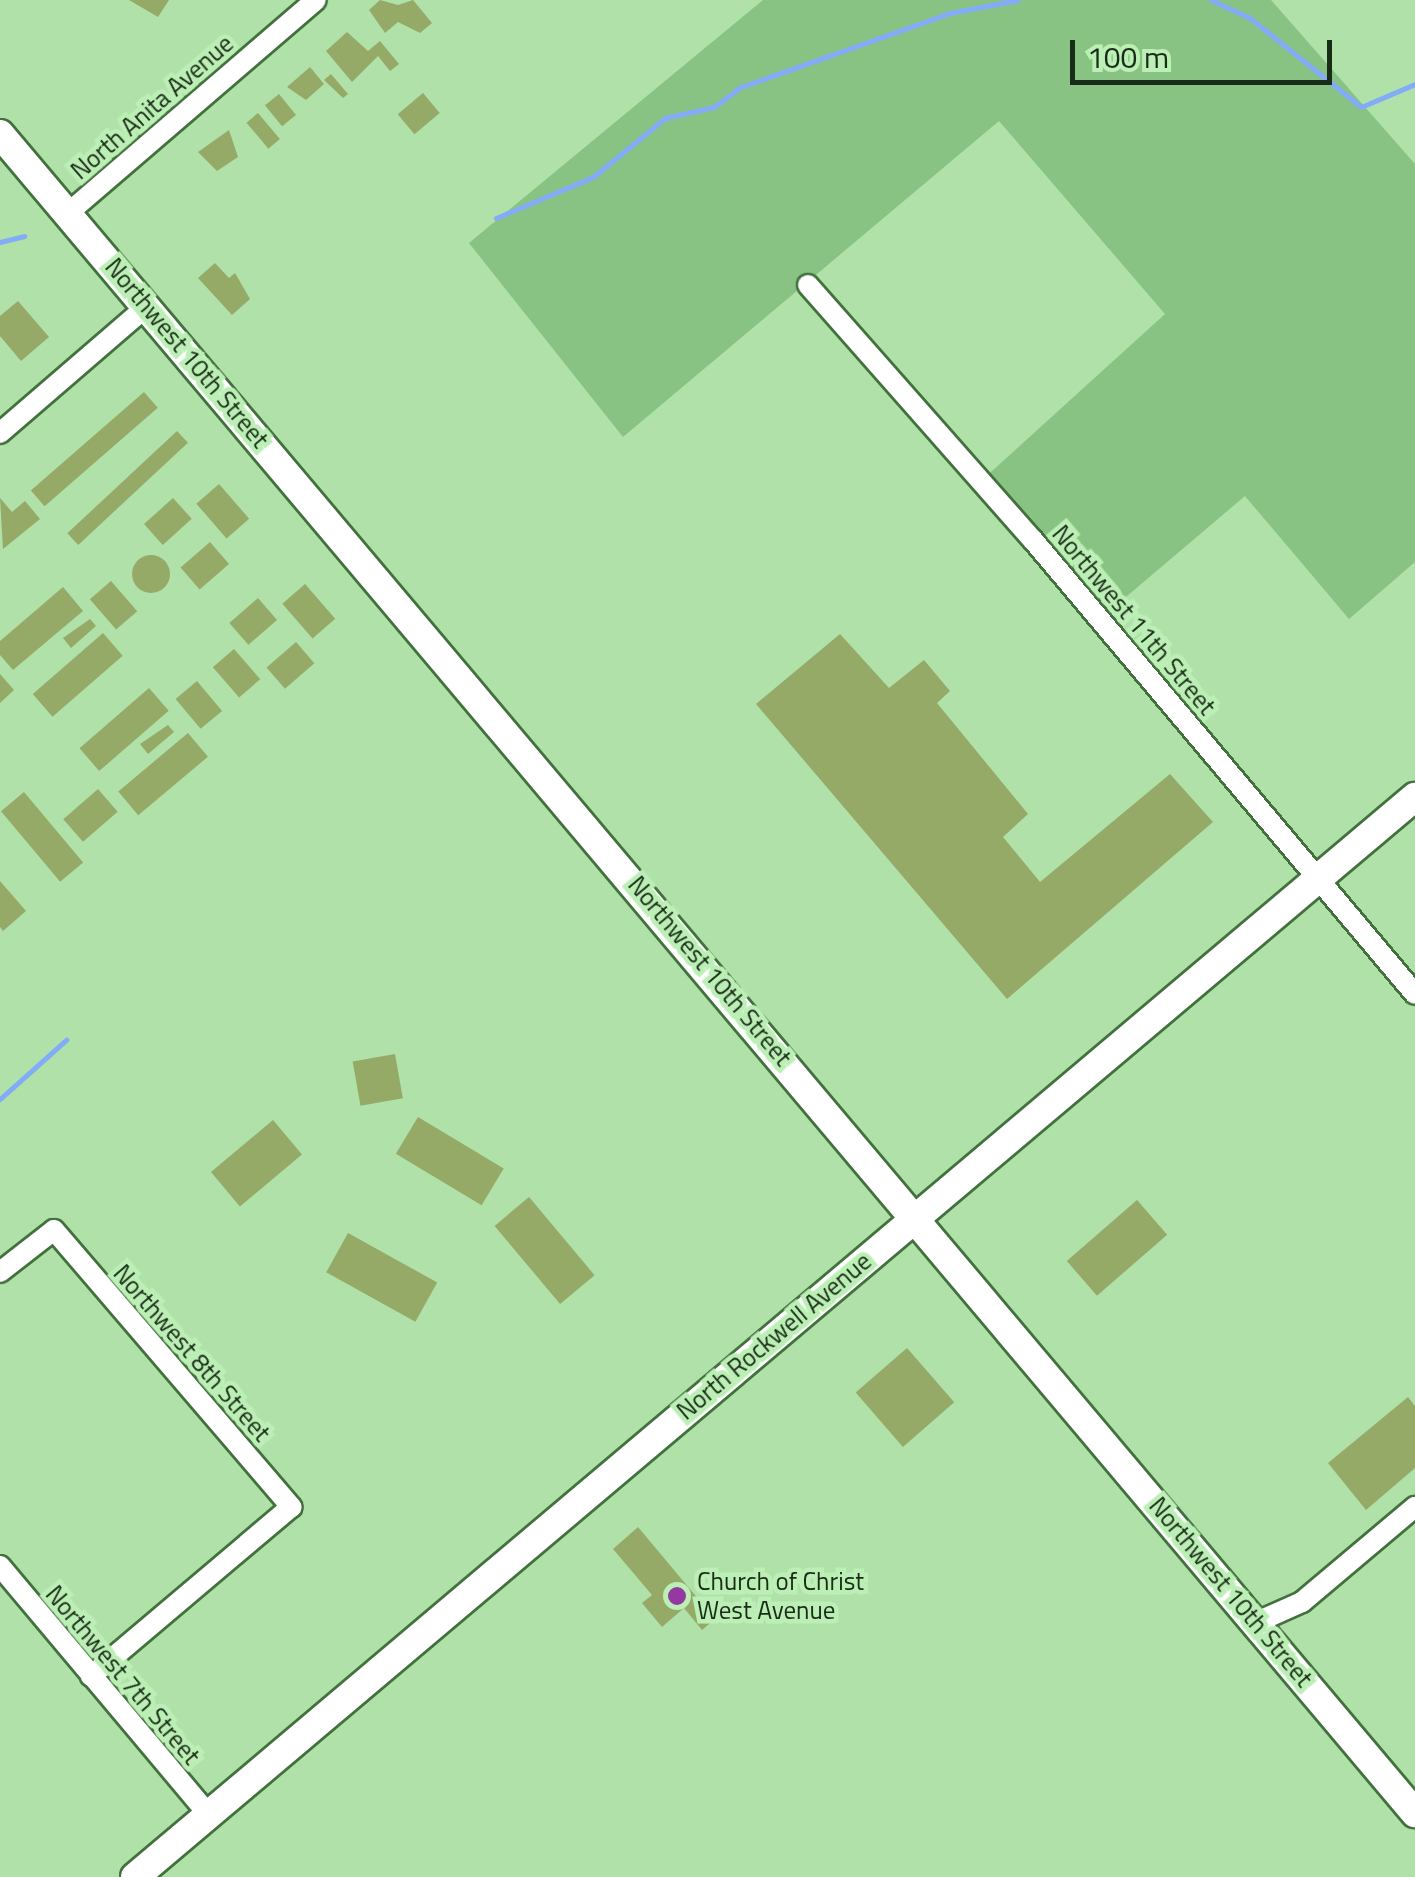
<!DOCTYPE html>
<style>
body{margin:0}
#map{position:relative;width:1415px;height:1877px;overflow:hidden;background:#afe1a9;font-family:"Titillium Web",sans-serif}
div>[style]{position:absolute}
.green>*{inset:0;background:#89c383}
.stream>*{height:5px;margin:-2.5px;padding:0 2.5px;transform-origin:2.5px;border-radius:2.5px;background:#83acf8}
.building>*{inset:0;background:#96aa67;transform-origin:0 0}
.round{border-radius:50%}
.roads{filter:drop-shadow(2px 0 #43713e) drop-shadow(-2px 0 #43713e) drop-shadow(0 2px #43713e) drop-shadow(0 -2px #43713e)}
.minor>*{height:20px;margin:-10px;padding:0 10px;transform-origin:10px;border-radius:10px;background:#fff}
.secondary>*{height:28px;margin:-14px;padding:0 14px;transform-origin:14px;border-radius:14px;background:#fff}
.dots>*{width:28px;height:28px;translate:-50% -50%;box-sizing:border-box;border:5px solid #bcefb5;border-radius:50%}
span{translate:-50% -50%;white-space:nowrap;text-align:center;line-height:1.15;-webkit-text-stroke:9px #bcefb5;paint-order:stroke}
.street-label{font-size:25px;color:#192c17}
.poi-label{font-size:25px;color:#192c17}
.left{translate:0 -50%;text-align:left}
.scale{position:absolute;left:1070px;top:40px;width:262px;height:45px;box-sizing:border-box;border:5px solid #192c17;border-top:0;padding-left:12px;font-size:30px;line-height:35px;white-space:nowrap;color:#192c17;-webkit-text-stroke:8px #bcefb5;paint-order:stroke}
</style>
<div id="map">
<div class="green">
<i style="clip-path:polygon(763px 0,1271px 0,1415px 164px,1415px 562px,1349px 619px,1245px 496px,1100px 619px,981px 481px,1165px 314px,999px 121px,623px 437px,469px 243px)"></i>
</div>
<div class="stream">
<i style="left:1211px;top:0;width:43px;rotate:24.8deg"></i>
<i style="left:1250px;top:18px;width:142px;rotate:38.7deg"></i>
<i style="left:1361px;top:107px;width:59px;rotate:-23.1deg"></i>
<i style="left:496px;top:218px;width:105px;rotate:-22.9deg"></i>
<i style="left:593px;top:177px;width:93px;rotate:-39.3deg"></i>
<i style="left:665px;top:118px;width:50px;rotate:-12.7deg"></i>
<i style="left:714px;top:107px;width:34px;rotate:-37deg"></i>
<i style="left:741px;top:87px;width:222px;rotate:-19.5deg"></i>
<i style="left:950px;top:13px;width:69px;rotate:-10.8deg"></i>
<i style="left:0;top:242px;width:25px;rotate:-14deg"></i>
<i style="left:0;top:1099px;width:89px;rotate:-41.8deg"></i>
</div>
<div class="building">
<i style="clip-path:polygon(129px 0,169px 0,158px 17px)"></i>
<i style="clip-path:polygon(380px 0,398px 5px,413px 0,432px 23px,420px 33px,398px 22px,385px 33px,369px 10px)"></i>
<i style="clip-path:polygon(347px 32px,368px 51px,380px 41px,399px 64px,390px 71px,378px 56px,352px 82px,326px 51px)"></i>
<i style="clip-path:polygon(310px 67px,324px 84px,306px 100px,287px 87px)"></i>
<i style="clip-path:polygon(331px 74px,348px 94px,343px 98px,324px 80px)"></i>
<i style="left:423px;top:93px;width:26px;height:33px;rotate:50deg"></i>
<i style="left:279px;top:94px;width:27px;height:18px;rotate:51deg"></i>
<i style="left:258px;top:113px;width:34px;height:15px;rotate:50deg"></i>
<i style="clip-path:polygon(229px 130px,238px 157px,217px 171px,198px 152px)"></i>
<i style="clip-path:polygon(215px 263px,229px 278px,235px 273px,250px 299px,232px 315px,198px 278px)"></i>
<i style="clip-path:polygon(18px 301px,49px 337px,21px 361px,0 336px,0 316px)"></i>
<i style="left:144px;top:392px;width:21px;height:150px;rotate:49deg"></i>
<i style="left:177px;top:431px;width:16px;height:150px;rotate:47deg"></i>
<i style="left:219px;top:484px;width:46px;height:30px;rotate:49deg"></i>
<i style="clip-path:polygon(0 498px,12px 512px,25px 501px,40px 519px,3px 549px)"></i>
<i style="left:173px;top:498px;width:28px;height:39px;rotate:48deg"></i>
<i style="left:210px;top:542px;width:29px;height:39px;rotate:49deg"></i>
<i class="round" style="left:132px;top:555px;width:38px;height:38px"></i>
<i style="left:111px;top:581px;width:40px;height:28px;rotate:49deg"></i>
<i style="left:305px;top:584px;width:46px;height:30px;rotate:49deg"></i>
<i style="clip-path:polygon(63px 587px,83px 611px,13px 670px,0 655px,0 641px)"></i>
<i style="left:258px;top:598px;width:29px;height:38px;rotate:49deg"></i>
<i style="clip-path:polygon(90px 619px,96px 626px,71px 648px,63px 638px)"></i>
<i style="left:103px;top:633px;width:30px;height:93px;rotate:49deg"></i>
<i style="clip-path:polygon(840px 634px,889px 688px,924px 660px,950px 691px,937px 703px,1028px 814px,1003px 837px,1040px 882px,1170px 774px,1213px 822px,1007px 999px,756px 704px)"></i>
<i style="left:296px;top:642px;width:28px;height:39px;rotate:49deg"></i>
<i style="left:234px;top:649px;width:40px;height:28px;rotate:49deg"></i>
<i style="clip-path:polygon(0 674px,14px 690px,0 703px)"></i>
<i style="left:197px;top:681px;width:39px;height:28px;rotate:50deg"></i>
<i style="left:149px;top:688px;width:30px;height:92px;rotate:49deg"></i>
<i style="clip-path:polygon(168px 725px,174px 732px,148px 754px,140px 744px)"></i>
<i style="left:188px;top:733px;width:31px;height:91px;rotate:50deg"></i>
<i style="left:98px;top:789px;width:30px;height:46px;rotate:49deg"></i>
<i style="left:24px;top:792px;width:92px;height:30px;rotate:50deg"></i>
<i style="clip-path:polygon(0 881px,26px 911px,3px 931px,0 927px)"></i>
<i style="left:395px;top:1054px;width:45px;height:43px;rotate:80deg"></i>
<i style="left:418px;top:1117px;width:100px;height:43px;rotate:31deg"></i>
<i style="left:273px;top:1120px;width:45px;height:81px;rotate:50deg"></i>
<i style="left:529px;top:1197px;width:102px;height:45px;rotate:50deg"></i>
<i style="left:1137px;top:1200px;width:46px;height:93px;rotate:49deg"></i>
<i style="left:348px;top:1233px;width:102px;height:45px;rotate:29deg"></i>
<i style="left:907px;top:1348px;width:72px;height:68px;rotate:49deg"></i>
<i style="clip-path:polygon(1408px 1397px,1415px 1406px,1415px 1468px,1366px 1510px,1328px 1463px)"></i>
<i style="clip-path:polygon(638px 1527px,715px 1619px,702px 1630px,684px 1608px,662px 1627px,642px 1603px,652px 1595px,613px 1549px)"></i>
</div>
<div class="roads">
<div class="minor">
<i style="left:67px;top:214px;width:328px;rotate:-40.7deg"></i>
<i style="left:808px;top:285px;width:340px;rotate:48.6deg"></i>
<i style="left:1033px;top:540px;width:593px;rotate:49.92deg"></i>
<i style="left:0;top:433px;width:194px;rotate:-40.8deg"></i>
<i style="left:0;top:1272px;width:68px;rotate:-37.9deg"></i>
<i style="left:54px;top:1230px;width:365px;rotate:49.4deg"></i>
<i style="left:291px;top:1507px;width:262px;rotate:139.8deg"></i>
<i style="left:0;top:1566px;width:325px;rotate:50deg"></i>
<i style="left:1257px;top:1622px;width:49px;rotate:-24deg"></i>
<i style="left:1302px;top:1602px;width:148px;rotate:-40.1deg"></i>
</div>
<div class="secondary">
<i style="left:0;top:134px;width:2196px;rotate:49.88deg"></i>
<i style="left:135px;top:1877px;width:1675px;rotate:-40.16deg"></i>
</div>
</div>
<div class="dots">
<i style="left:677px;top:1596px;background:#9438a2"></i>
</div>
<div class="street-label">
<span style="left:152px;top:107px;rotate:-41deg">North Anita Avenue</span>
<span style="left:187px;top:353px;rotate:50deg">Northwest 10th Street</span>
<span style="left:1134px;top:620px;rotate:50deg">Northwest 11th Street</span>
<span style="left:710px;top:971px;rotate:50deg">Northwest 10th Street</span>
<span style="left:774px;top:1336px;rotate:-40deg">North Rockwell Avenue</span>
<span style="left:192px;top:1353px;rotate:49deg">Northwest 8th Street</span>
<span style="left:1231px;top:1592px;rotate:50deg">Northwest 10th Street</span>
<span style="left:123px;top:1675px;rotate:50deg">Northwest 7th Street</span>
</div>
<div class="poi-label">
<span class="left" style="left:697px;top:1596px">Church of Christ<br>West Avenue</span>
</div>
<div class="scale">100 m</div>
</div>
